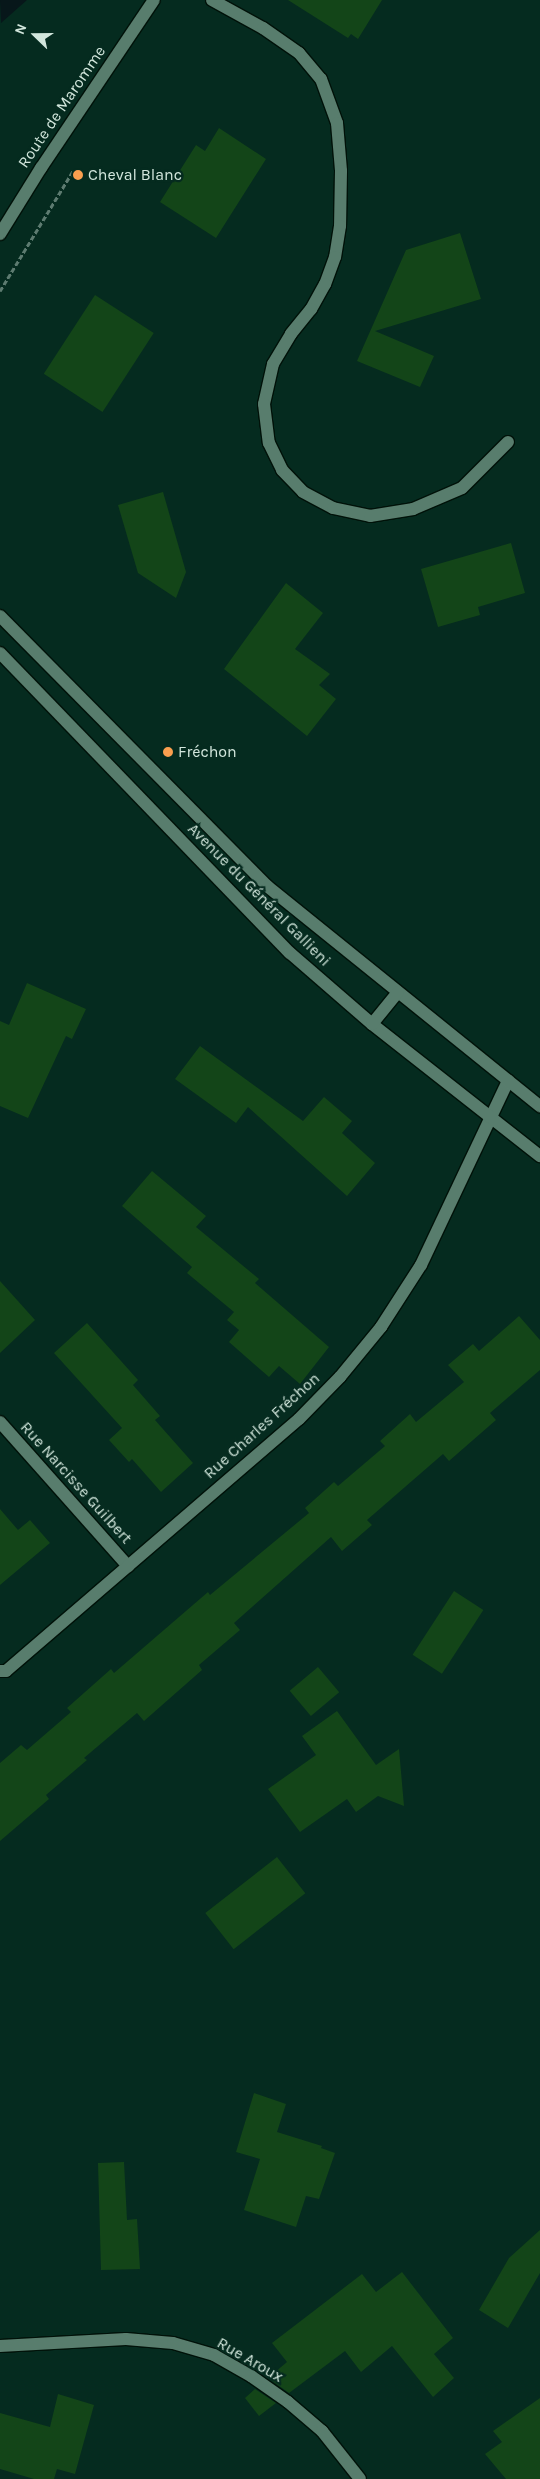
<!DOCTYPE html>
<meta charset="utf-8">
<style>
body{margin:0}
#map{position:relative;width:540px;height:2479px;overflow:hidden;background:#052b1f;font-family:Karla,sans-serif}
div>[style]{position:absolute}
.water>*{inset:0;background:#07171a}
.building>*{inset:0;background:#134518;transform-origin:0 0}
.path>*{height:3px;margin-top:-1.5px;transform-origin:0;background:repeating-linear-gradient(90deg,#5d7b70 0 5px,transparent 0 7.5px)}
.roads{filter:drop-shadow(1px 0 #001209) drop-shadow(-1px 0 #001209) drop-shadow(0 1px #001209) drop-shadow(0 -1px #001209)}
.minor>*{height:12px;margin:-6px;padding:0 6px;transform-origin:6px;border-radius:6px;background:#587d6d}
.tertiary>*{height:12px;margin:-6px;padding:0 6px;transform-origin:6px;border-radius:6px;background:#587d6d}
.dots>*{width:14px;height:14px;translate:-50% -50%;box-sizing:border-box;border:2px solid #052b1f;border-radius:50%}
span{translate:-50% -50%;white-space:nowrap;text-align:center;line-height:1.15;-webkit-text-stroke:4.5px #052b1f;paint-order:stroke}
.street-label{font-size:16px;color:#d2e6dc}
.poi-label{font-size:16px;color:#d2e6dc}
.left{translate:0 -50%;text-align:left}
.north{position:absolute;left:10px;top:10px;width:50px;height:50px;-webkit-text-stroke:4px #052b1f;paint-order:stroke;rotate:292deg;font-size:14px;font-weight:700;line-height:20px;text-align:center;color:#d2e6dc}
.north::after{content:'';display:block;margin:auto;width:18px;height:22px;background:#d2e6dc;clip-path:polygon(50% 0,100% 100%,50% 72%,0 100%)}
</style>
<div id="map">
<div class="water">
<i style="clip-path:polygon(0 0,27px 0,1px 23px)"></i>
</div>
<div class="building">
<i style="clip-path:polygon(288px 0,382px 0,358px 39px,351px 34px,348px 38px)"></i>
<i style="clip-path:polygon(219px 128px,266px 159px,216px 238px,160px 202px,196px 145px,205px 151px)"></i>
<i style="clip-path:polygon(460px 233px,481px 299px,375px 331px,434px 356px,420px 387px,357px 361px,406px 250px)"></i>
<i style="left:95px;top:295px;width:70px;height:94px;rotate:33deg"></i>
<i style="clip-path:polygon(163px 492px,186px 572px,176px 598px,138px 573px,118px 505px)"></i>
<i style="clip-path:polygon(511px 543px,525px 593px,478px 607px,480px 615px,438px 627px,421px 569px)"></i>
<i style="clip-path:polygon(286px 583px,323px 613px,295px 649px,330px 674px,319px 685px,336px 699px,307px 736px,224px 669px)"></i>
<i style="clip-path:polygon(27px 983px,86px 1009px,72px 1039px,66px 1036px,28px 1118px,0 1106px,0 1021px,9px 1025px)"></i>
<i style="clip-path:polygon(200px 1046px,303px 1121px,324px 1097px,352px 1121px,342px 1133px,375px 1163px,347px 1196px,248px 1107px,236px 1123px,175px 1079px)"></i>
<i style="clip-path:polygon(152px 1171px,206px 1216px,196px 1227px,259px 1279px,255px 1283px,329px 1347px,300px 1384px,279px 1366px,269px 1377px,229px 1342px,239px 1330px,227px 1320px,234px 1312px,187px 1273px,192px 1267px,122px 1206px)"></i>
<i style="clip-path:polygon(0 1281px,35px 1320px,0 1353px)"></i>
<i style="clip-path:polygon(519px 1316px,540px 1340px,540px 1370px,490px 1413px,496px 1420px,449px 1461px,443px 1454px,367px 1520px,372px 1525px,342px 1551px,331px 1537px,234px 1623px,240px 1630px,199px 1665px,202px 1670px,144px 1721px,137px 1713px,84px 1758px,87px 1760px,46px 1795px,49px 1799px,0 1841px,0 1763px,21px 1745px,27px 1750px,71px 1712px,67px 1708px,111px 1669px,114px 1673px,208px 1592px,210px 1595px,309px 1513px,305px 1508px,334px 1482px,338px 1486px,385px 1446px,380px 1441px,410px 1414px,416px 1422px,464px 1382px,448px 1365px,473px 1344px,479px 1351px)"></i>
<i style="clip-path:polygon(87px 1323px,138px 1380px,133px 1385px,160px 1416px,155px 1420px,193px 1463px,161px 1492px,132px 1459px,129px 1462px,109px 1440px,122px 1428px,54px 1353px)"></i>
<i style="clip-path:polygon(0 1509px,18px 1530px,30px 1520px,50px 1543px,0 1585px)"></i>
<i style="left:454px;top:1591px;width:35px;height:76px;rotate:33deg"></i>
<i style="left:318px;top:1667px;width:33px;height:37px;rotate:50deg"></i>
<i style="clip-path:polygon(337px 1711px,376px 1765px,399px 1749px,404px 1806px,378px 1796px,356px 1812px,347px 1799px,300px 1832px,268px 1789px,316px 1755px,302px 1736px)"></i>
<i style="left:277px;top:1857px;width:46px;height:91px;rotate:52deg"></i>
<i style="clip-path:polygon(254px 2093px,286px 2104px,277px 2132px,322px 2146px,321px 2148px,335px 2153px,319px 2199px,306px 2196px,296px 2227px,244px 2210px,260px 2159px,236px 2152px)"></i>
<i style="clip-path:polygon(124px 2162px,127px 2220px,137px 2219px,140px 2269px,101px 2270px,98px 2163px)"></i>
<i style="clip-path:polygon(540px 2230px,540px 2273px,508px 2328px,479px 2310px,509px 2258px)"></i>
<i style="clip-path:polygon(402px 2272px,453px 2338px,434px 2354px,454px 2378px,433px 2397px,392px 2346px,361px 2372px,345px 2351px,289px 2393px,268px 2378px,287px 2362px,272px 2343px,362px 2274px,376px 2292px)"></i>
<i style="clip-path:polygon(255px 2389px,276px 2403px,259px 2416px,245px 2398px)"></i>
<i style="clip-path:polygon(58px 2394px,94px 2405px,75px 2474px,57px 2469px,54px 2479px,34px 2479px,0 2469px,0 2413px,50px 2427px)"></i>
<i style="clip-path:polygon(540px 2398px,540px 2479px,506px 2479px,485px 2454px,502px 2442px,493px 2431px)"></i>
</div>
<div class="path">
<i style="left:0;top:291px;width:140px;rotate:-58.7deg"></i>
</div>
<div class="roads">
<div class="minor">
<i style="left:212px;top:0;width:58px;rotate:28.8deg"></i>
<i style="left:263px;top:28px;width:44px;rotate:34.8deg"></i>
<i style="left:299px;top:53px;width:34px;rotate:50deg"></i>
<i style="left:321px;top:79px;width:47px;rotate:70deg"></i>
<i style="left:337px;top:123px;width:48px;rotate:85.2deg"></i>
<i style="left:341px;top:171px;width:55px;rotate:91deg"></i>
<i style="left:340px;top:226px;width:31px;rotate:99deg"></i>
<i style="left:335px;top:257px;width:29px;rotate:110deg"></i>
<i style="left:325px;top:284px;width:29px;rotate:119deg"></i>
<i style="left:311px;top:309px;width:32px;rotate:129deg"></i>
<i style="left:291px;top:334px;width:35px;rotate:121deg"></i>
<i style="left:273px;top:364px;width:41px;rotate:102.7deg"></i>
<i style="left:264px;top:404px;width:39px;rotate:83deg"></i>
<i style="left:269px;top:443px;width:30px;rotate:64deg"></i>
<i style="left:282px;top:470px;width:30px;rotate:46deg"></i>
<i style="left:303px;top:492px;width:34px;rotate:28deg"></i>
<i style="left:333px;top:508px;width:38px;rotate:12deg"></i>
<i style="left:370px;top:516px;width:44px;rotate:-9.2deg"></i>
<i style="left:413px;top:509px;width:53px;rotate:-23.2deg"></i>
<i style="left:462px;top:488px;width:65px;rotate:-45deg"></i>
<i style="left:0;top:1422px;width:193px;rotate:48.4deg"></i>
<i style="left:0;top:1671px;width:6px"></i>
<i style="left:6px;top:1671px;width:386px;rotate:-40.7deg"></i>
<i style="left:299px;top:1419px;width:59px;rotate:-45.7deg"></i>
<i style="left:340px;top:1377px;width:65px;rotate:-50.6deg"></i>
<i style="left:381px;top:1327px;width:74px;rotate:-57.2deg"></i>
<i style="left:421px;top:1265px;width:204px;rotate:-64.7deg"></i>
<i style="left:0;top:2346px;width:126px;rotate:-3.2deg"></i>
<i style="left:126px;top:2339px;width:47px;rotate:4.9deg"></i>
<i style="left:173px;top:2343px;width:43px;rotate:16.3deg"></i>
<i style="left:214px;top:2355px;width:43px;rotate:29.6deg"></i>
<i style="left:251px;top:2376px;width:45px;rotate:35.1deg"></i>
<i style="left:288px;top:2402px;width:45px;rotate:40.5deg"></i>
<i style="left:322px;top:2431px;width:61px;rotate:51.6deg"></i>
</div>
<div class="tertiary">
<i style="left:0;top:234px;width:78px;rotate:-58.2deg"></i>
<i style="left:41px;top:168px;width:202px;rotate:-56.1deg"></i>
<i style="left:0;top:616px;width:380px;rotate:45.3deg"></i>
<i style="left:267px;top:886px;width:351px;rotate:38.9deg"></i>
<i style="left:0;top:653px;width:417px;rotate:46deg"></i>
<i style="left:290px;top:953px;width:108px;rotate:40.9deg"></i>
<i style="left:372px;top:1024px;width:214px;rotate:38.2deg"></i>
<i style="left:372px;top:1024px;width:41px;rotate:-50.9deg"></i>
</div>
</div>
<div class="dots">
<i style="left:78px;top:175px;background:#fa9f4f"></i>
<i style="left:168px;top:752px;background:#fa9f4f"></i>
</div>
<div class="street-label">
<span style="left:62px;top:107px;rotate:-56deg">Route de Maromme</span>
<span style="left:259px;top:895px;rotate:45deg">Avenue du Général Gallieni</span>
<span style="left:262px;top:1426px;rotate:-42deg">Rue Charles Fréchon</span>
<span style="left:76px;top:1483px;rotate:48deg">Rue Narcisse Guilbert</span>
<span style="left:250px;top:2360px;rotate:30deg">Rue Aroux</span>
</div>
<div class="poi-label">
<span class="left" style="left:88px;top:175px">Cheval Blanc</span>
<span class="left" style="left:178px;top:752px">Fréchon</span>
</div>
<div class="north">N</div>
</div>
